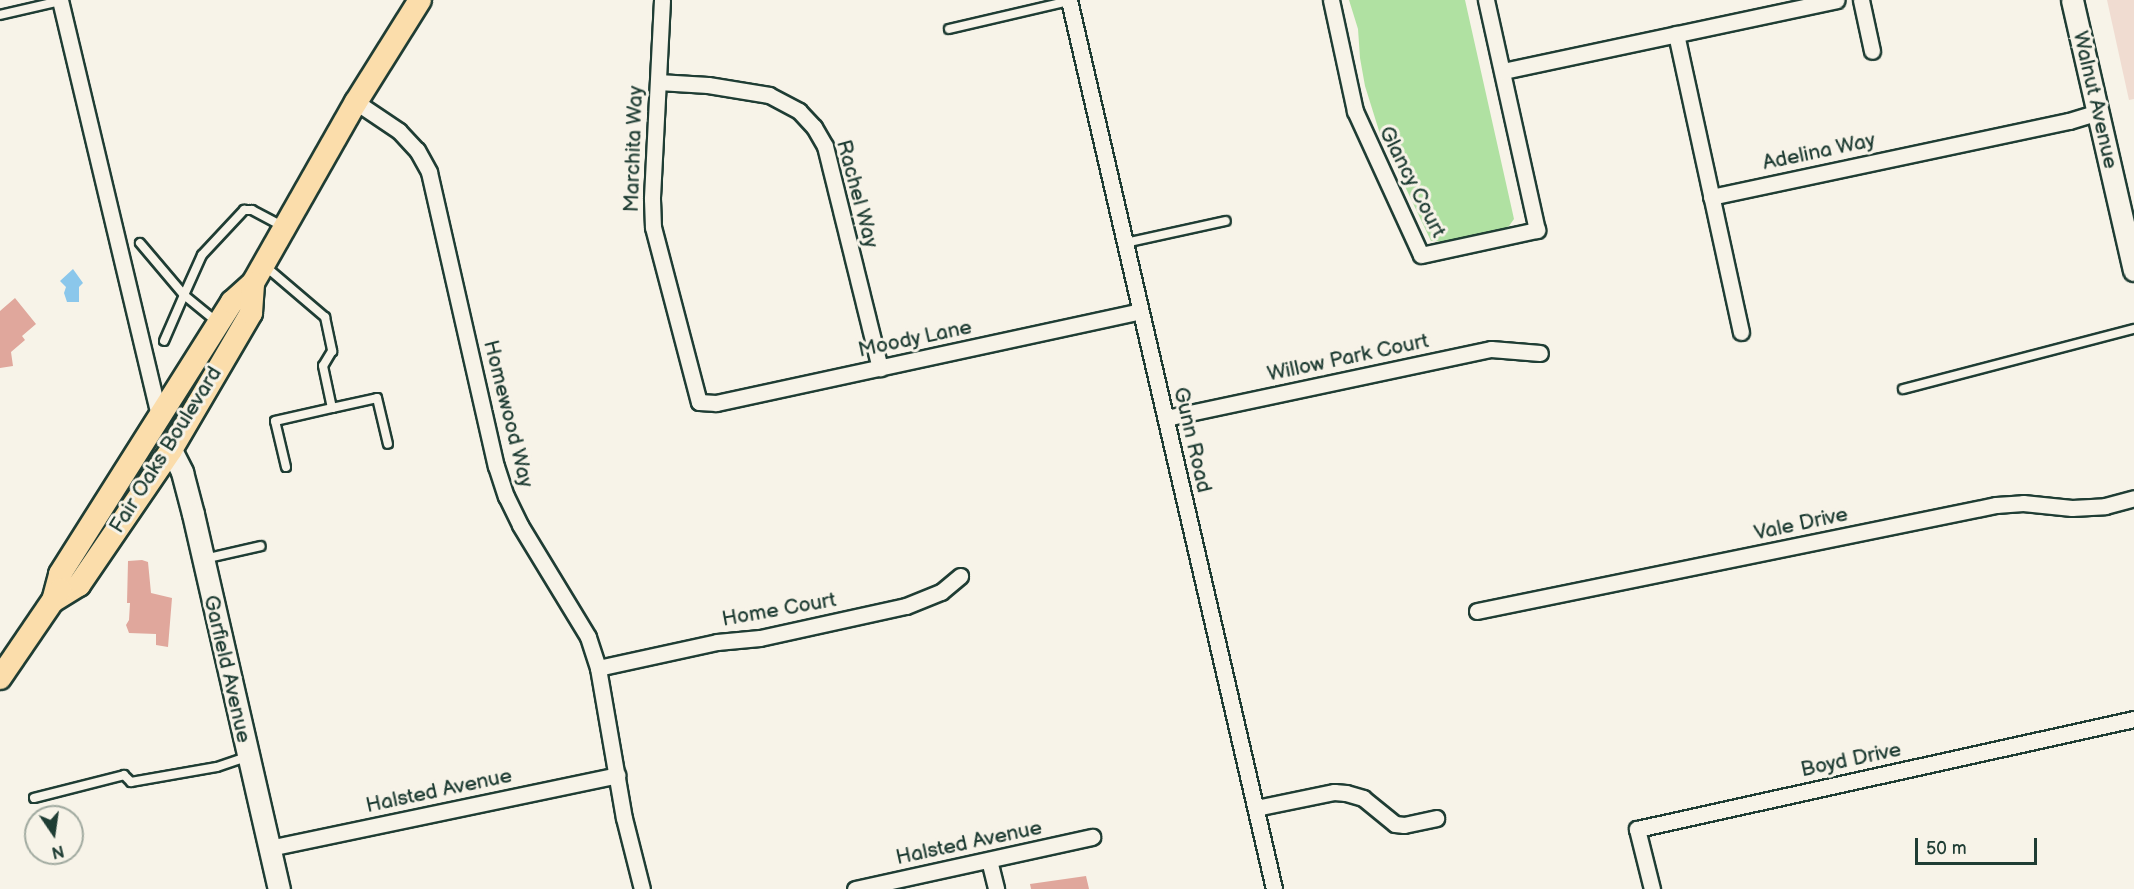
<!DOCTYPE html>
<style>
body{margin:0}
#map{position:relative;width:2134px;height:889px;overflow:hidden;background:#f7f3e8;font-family:"Balsamiq Sans",sans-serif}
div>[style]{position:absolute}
.built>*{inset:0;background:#f0dcd1}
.green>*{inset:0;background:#b0e1a2}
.water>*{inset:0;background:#8bc7eb}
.building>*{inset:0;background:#e0a79c}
.roads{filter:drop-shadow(2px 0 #1f3d34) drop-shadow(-2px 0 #1f3d34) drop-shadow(0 2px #1f3d34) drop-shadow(0 -2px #1f3d34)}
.lane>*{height:8px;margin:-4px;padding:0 4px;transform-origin:4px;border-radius:4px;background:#f7f3e8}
.street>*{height:15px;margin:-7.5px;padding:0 7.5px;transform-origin:7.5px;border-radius:7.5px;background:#f7f3e8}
.secondary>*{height:21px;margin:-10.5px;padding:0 10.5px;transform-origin:10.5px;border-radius:10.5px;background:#f7f3e8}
.primary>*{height:22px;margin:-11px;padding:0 11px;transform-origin:11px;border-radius:11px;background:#fbddab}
span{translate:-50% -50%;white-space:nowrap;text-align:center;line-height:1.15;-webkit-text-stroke:6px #f7f3e8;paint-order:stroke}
.street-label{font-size:21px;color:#1f3d34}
.north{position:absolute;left:24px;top:805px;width:60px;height:60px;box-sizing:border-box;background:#f7f3e8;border:2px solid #a1aaa0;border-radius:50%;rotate:167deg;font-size:16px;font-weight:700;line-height:24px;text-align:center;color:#1f3d34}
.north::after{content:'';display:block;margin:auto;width:21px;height:27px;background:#1f3d34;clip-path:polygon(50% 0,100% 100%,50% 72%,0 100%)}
.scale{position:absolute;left:1915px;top:838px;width:122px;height:27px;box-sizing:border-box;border:3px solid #1f3d34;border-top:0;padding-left:8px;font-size:18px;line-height:21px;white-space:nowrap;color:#1f3d34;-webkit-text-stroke:4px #f7f3e8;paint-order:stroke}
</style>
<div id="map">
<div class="built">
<i style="clip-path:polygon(2107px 0,2134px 0,2134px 99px,2129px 100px)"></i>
</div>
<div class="green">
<i style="clip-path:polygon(1349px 0,1465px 0,1514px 219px,1509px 226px,1493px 234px,1450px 242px,1431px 241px,1380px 134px,1365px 86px,1360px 58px,1358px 29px)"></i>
</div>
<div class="water">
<i style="clip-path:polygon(73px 269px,83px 283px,79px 287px,79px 302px,67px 302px,64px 293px,66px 287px,60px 281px)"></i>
</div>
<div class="building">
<i style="clip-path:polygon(15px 298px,36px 324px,22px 336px,25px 340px,11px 352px,13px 366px,0 368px,0 311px)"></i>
<i style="clip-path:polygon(142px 560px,148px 562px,151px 593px,172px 598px,168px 647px,156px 645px,156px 634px,129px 633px,126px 625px,129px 620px,130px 603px,127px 603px,128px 561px)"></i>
<i style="clip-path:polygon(1086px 876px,1089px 889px,1031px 889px,1030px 884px)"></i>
</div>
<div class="roads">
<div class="lane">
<i style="left:0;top:15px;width:62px;rotate:-13.1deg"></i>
<i style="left:949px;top:29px;width:123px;rotate:-13.1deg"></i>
<i style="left:140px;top:243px;width:68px;rotate:49.8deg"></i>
<i style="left:184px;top:295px;width:50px;rotate:113.5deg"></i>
<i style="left:1125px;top:243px;width:103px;rotate:-12.3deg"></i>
<i style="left:265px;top:266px;width:79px;rotate:40.4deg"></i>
<i style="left:325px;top:317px;width:35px;rotate:78deg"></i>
<i style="left:332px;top:351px;width:17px;rotate:121deg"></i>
<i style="left:323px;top:366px;width:43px;rotate:77.9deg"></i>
<i style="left:217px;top:322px;width:43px;rotate:-140.7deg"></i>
<i style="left:184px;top:295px;width:44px;rotate:-65.8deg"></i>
<i style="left:202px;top:255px;width:62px;rotate:-47deg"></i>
<i style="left:244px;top:210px;width:8px"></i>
<i style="left:252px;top:210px;width:36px;rotate:28deg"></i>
<i style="left:1903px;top:389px;width:239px;rotate:-14.6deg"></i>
<i style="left:286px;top:467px;width:47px;rotate:-103.4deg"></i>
<i style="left:275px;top:421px;width:58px;rotate:-12.8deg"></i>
<i style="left:332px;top:408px;width:46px;rotate:-12.5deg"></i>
<i style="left:377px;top:398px;width:47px;rotate:76.6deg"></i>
<i style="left:204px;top:559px;width:58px;rotate:-12.8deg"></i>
<i style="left:34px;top:798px;width:93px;rotate:-14.3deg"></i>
<i style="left:124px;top:775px;width:10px;rotate:45deg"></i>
<i style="left:131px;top:782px;width:87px;rotate:-9.9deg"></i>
<i style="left:217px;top:767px;width:31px;rotate:-19deg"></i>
</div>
<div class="street">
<i style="left:60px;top:0;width:429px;rotate:76.6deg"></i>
<i style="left:662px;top:0;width:199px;rotate:92.9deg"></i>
<i style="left:652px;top:199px;width:28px;rotate:88deg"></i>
<i style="left:653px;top:227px;width:181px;rotate:75.3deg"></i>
<i style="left:699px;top:402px;width:17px;rotate:3deg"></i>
<i style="left:716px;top:403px;width:434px;rotate:-12.2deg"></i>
<i style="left:1069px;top:0;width:912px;rotate:77.01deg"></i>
<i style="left:1331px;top:0;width:114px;rotate:77.8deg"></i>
<i style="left:1355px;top:111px;width:158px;rotate:65.4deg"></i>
<i style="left:1421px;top:255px;width:119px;rotate:-12.2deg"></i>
<i style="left:1537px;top:230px;width:236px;rotate:-102.5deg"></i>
<i style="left:1861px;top:0;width:52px;rotate:77.8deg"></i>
<i style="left:1676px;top:34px;width:305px;rotate:77.7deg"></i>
<i style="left:1503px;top:71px;width:341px;rotate:-12deg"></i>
<i style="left:658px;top:82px;width:50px;rotate:3.4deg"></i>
<i style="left:708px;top:85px;width:62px;rotate:9.3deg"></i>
<i style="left:769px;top:95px;width:34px;rotate:28deg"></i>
<i style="left:799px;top:111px;width:22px;rotate:47deg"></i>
<i style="left:814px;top:127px;width:22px;rotate:60deg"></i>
<i style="left:825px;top:146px;width:229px;rotate:76.1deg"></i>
<i style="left:356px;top:102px;width:52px;rotate:34deg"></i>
<i style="left:399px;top:131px;width:26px;rotate:47deg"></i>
<i style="left:417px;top:150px;width:25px;rotate:61deg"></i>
<i style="left:429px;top:172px;width:302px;rotate:77.2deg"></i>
<i style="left:496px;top:466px;width:32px;rotate:72deg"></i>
<i style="left:506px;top:496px;width:32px;rotate:64deg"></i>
<i style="left:520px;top:525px;width:131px;rotate:58.7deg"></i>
<i style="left:588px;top:637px;width:33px;rotate:72deg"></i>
<i style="left:598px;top:668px;width:152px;rotate:80.2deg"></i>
<i style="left:624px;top:818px;width:73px;rotate:75.8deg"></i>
<i style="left:1711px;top:197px;width:366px;rotate:-12deg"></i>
<i style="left:2069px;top:121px;width:30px;rotate:-17deg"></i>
<i style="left:1166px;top:418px;width:332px;rotate:-12deg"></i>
<i style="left:1491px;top:349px;width:49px;rotate:4.7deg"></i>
<i style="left:1477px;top:611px;width:530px;rotate:-11.54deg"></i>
<i style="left:1996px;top:505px;width:27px;rotate:-4deg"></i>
<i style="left:2023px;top:503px;width:49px;rotate:5.8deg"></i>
<i style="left:2072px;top:508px;width:33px;rotate:-3deg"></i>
<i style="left:2105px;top:506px;width:30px;rotate:-15deg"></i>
<i style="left:598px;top:668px;width:122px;rotate:-12.3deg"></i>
<i style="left:717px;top:642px;width:43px;rotate:-5.3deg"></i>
<i style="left:760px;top:638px;width:149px;rotate:-12.4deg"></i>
<i style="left:906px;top:606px;width:38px;rotate:-22deg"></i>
<i style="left:941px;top:592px;width:25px;rotate:-40deg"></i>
<i style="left:1256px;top:808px;width:80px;rotate:-11.6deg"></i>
<i style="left:1334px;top:792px;width:12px;rotate:5deg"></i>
<i style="left:1346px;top:793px;width:18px;rotate:16deg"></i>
<i style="left:1363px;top:798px;width:41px;rotate:39.1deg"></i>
<i style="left:1395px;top:824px;width:9px;rotate:6deg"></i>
<i style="left:1404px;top:825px;width:33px;rotate:-12deg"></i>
<i style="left:269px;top:848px;width:356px;rotate:-11.8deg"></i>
<i style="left:989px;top:860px;width:30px;rotate:76deg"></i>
<i style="left:855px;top:889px;width:243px;rotate:-12.4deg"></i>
<i style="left:1652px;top:889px;width:62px;rotate:-104deg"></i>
<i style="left:1637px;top:829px;width:509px;rotate:-12.48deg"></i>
</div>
<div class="secondary">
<i style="left:2072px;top:0;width:277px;rotate:77.1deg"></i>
<i style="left:171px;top:450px;width:25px;rotate:63deg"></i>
<i style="left:182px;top:472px;width:43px;rotate:75.3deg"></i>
<i style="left:193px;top:514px;width:385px;rotate:77.1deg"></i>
</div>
<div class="primary">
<i style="left:53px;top:601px;width:28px;rotate:-75deg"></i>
<i style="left:60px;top:574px;width:322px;rotate:-57.7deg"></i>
<i style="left:232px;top:302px;width:28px;rotate:-42deg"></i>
<i style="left:253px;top:283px;width:208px;rotate:-60.4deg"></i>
<i style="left:356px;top:102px;width:120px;rotate:-57.9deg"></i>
<i style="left:53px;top:601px;width:31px;rotate:-32deg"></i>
<i style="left:79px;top:585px;width:163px;rotate:-55.7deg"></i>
<i style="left:171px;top:450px;width:159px;rotate:-59.7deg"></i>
<i style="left:251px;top:313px;width:30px;rotate:-86deg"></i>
<i style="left:0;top:678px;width:107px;rotate:-55.7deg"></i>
</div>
</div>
<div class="street-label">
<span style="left:2095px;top:100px;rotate:77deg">Walnut Avenue</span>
<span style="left:634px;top:149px;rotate:-88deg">Marchita Way</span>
<span style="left:1819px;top:152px;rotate:-12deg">Adelina Way</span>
<span style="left:1412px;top:182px;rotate:63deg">Glancy Court</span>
<span style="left:857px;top:194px;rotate:75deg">Rachel Way</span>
<span style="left:915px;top:339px;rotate:-12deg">Moody Lane</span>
<span style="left:1348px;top:358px;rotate:-12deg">Willow Park Court</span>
<span style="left:508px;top:414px;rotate:76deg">Homewood Way</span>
<span style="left:1192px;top:440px;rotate:77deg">Gunn Road</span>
<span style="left:166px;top:450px;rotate:-58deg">Fair Oaks Boulevard</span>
<span style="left:1801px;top:524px;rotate:-12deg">Vale Drive</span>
<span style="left:779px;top:610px;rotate:-10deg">Home Court</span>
<span style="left:227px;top:669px;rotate:77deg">Garfield Avenue</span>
<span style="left:1851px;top:760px;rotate:-12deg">Boyd Drive</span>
<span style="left:439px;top:791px;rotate:-12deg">Halsted Avenue</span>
<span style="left:969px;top:843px;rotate:-12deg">Halsted Avenue</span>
</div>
<div class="north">N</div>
<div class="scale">50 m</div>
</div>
